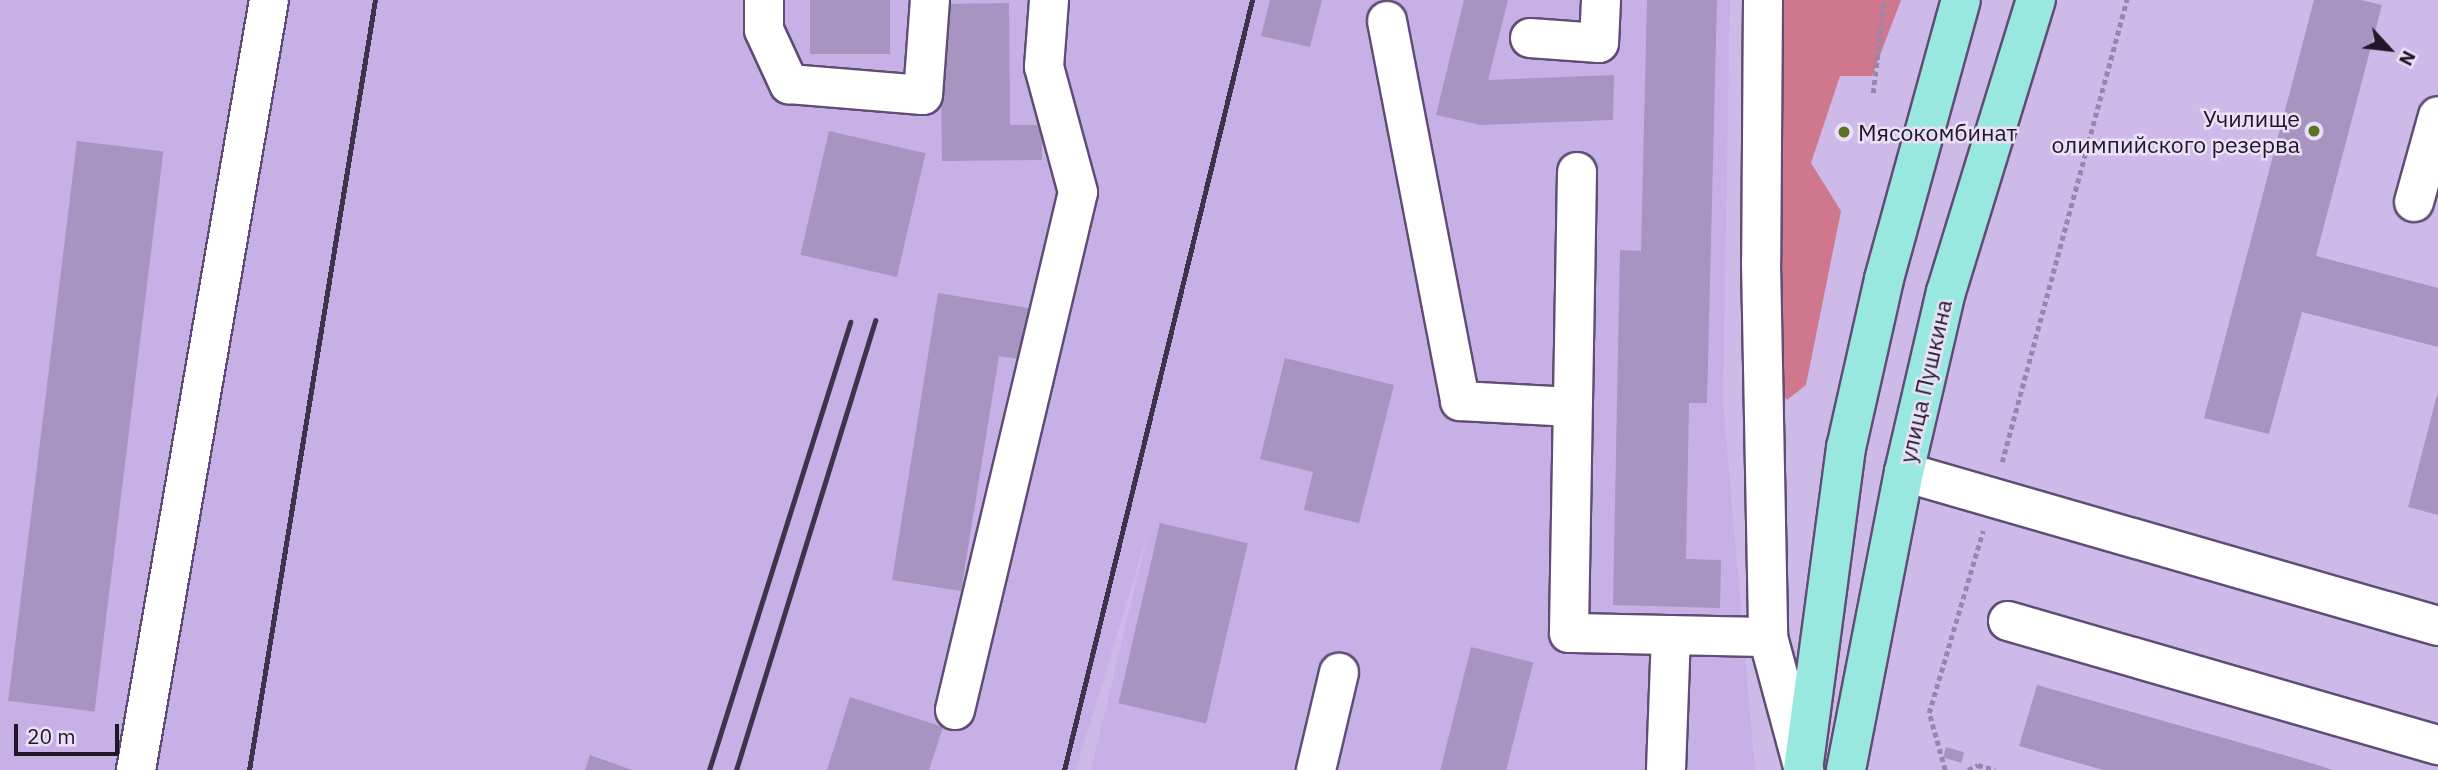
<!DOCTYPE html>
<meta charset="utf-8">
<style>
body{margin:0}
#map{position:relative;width:2438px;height:770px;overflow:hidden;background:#cebae8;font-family:"IBM Plex Sans",sans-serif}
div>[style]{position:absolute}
.built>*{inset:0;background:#c7b0e5}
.forest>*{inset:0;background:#cf788d}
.building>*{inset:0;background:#a794c0;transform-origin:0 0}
.path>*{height:4.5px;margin-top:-2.25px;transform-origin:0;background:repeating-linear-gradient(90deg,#9787ac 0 5px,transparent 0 8.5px)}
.roads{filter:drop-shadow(2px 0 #5f4d75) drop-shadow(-2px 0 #5f4d75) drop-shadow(0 2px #5f4d75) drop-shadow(0 -2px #5f4d75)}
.minor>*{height:38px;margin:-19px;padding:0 19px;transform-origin:19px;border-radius:19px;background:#fff}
.major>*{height:38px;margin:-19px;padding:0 19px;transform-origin:19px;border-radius:19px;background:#98e8df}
.rail>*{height:5px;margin:-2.5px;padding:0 2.5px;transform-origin:2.5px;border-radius:2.5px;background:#3e344a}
.dots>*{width:19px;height:19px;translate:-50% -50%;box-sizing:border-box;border:4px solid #eae0f8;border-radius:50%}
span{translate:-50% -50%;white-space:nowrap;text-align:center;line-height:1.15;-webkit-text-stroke:5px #eae0f8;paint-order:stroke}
.poi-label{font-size:23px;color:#1f1728}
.right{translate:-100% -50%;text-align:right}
.left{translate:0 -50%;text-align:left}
.street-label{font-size:23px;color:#1f1728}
.north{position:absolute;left:2354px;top:14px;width:70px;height:70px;-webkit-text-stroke:5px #eae0f8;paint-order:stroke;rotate:117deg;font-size:19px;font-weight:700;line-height:28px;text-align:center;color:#1f1728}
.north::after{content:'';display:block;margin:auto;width:24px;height:32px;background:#1f1728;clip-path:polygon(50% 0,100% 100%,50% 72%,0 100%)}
.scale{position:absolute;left:14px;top:724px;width:105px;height:32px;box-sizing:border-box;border:4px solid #1f1728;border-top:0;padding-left:9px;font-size:21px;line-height:24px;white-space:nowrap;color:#1f1728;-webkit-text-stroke:5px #eae0f8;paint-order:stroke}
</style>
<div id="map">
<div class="built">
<i style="clip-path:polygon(0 0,1730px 0,1723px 402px,1755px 770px,1091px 770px,1150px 525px,1076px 770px,0 770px)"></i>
</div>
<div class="forest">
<i style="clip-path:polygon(1781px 0,1901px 0,1872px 76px,1840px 76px,1811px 163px,1841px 211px,1806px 385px,1787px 400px,1778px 389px)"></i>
</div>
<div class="building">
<i style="left:810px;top:0;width:80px;height:54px"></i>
<i style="clip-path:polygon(1270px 0,1322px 0,1310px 47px,1261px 36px)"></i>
<i style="clip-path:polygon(1464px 0,1508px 0,1488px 80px,1614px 75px,1613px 120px,1481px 125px,1436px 115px)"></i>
<i style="clip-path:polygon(1647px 0,1717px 0,1707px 403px,1689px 403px,1686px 559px,1721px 560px,1720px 608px,1613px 605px,1620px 250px,1641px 251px)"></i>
<i style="clip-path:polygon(2314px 0,2361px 0,2382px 5px,2316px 256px,2438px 288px,2438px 347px,2302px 312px,2269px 434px,2204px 418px)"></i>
<i style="clip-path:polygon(1009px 3px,1010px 125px,1042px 125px,1042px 160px,942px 161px,940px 4px)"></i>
<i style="left:829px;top:131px;width:99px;height:127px;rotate:13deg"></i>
<i style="left:77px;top:141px;width:87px;height:564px;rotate:7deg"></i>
<i style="clip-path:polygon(938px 293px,1040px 310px,1032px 361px,999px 356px,961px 591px,892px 580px)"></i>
<i style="clip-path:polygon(1285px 358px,1394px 385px,1359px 523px,1304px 510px,1313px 472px,1260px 459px)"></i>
<i style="clip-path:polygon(2437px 395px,2438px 396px,2438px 515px,2408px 507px)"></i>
<i style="left:1160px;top:523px;width:90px;height:185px;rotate:13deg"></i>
<i style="left:1471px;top:647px;width:64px;height:127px;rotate:14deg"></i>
<i style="clip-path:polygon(2037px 685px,2301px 760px,2333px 770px,2103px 770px,2019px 746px)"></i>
<i style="clip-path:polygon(850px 697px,943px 727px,929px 770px,827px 770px)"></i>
<i style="left:1946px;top:747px;width:19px;height:11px;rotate:16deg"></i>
<i style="clip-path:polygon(590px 755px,632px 770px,585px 770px)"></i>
</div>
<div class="path">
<i style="left:1873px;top:93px;width:94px;rotate:-83.3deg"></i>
<i style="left:2002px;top:462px;width:479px;rotate:-74.9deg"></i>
<i style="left:1945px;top:770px;width:59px;rotate:-105.7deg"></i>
<i style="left:1929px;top:713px;width:190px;rotate:-73.5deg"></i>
<i style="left:1968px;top:770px;width:11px;rotate:-27deg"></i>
<i style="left:1978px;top:765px;width:18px;rotate:16deg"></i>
</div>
<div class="roads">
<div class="minor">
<i style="left:764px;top:0;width:30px;rotate:90deg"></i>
<i style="left:764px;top:30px;width:60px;rotate:65.2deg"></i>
<i style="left:789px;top:84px;width:134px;rotate:4.7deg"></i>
<i style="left:923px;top:95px;width:95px;rotate:-85.8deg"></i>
<i style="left:1763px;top:0;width:262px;rotate:90.4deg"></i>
<i style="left:1761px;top:262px;width:375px;rotate:88.9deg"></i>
<i style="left:1768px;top:637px;width:138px;rotate:74.9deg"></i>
<i style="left:1387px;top:21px;width:387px;rotate:79.1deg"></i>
<i style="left:1460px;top:401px;width:112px;rotate:3.1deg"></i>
<i style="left:1530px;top:38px;width:69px;rotate:4.1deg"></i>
<i style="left:1599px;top:43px;width:43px;rotate:-87.3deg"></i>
<i style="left:1577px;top:172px;width:461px;rotate:91deg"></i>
<i style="left:1569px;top:633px;width:199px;rotate:1.2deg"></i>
<i style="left:2414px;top:202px;width:89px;rotate:-74.4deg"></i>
<i style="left:1904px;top:472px;width:556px;rotate:16.09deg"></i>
<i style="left:2008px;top:621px;width:448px;rotate:16.1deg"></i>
<i style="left:955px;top:710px;width:532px;rotate:-76.64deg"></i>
<i style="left:1078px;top:192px;width:130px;rotate:-105.2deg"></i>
<i style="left:1044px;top:67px;width:67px;rotate:-85.7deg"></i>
<i style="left:136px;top:770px;width:781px;rotate:-80.2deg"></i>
<i style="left:1316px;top:770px;width:100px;rotate:-76.7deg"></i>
<i style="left:1666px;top:770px;width:135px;rotate:-87.9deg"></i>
</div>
<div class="major">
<i style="left:1803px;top:770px;width:325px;rotate:-82.4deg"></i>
<i style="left:1846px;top:448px;width:173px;rotate:-77.3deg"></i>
<i style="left:1884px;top:279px;width:289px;rotate:-74.6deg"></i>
<i style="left:1846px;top:770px;width:304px;rotate:-79deg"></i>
<i style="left:1904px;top:472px;width:185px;rotate:-76.9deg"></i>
<i style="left:1946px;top:292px;width:306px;rotate:-72.9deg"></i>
</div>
</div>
<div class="rail">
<i style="left:249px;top:770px;width:780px;rotate:-80.71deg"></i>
<i style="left:709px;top:770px;width:470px;rotate:-72.5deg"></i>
<i style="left:736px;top:770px;width:471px;rotate:-72.8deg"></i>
<i style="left:1064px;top:770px;width:793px;rotate:-76.28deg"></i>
</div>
<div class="dots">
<i style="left:2314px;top:131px;background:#5b7325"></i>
<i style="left:1844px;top:132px;background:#5b7325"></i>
</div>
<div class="poi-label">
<span class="right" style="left:2300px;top:131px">Училище<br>олимпийского резерва</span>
<span class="left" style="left:1858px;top:132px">Мясокомбинат</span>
</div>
<div class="street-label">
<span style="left:1925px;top:381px;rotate:-77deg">улица Пушкина</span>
</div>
<div class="north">N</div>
<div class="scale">20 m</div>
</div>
